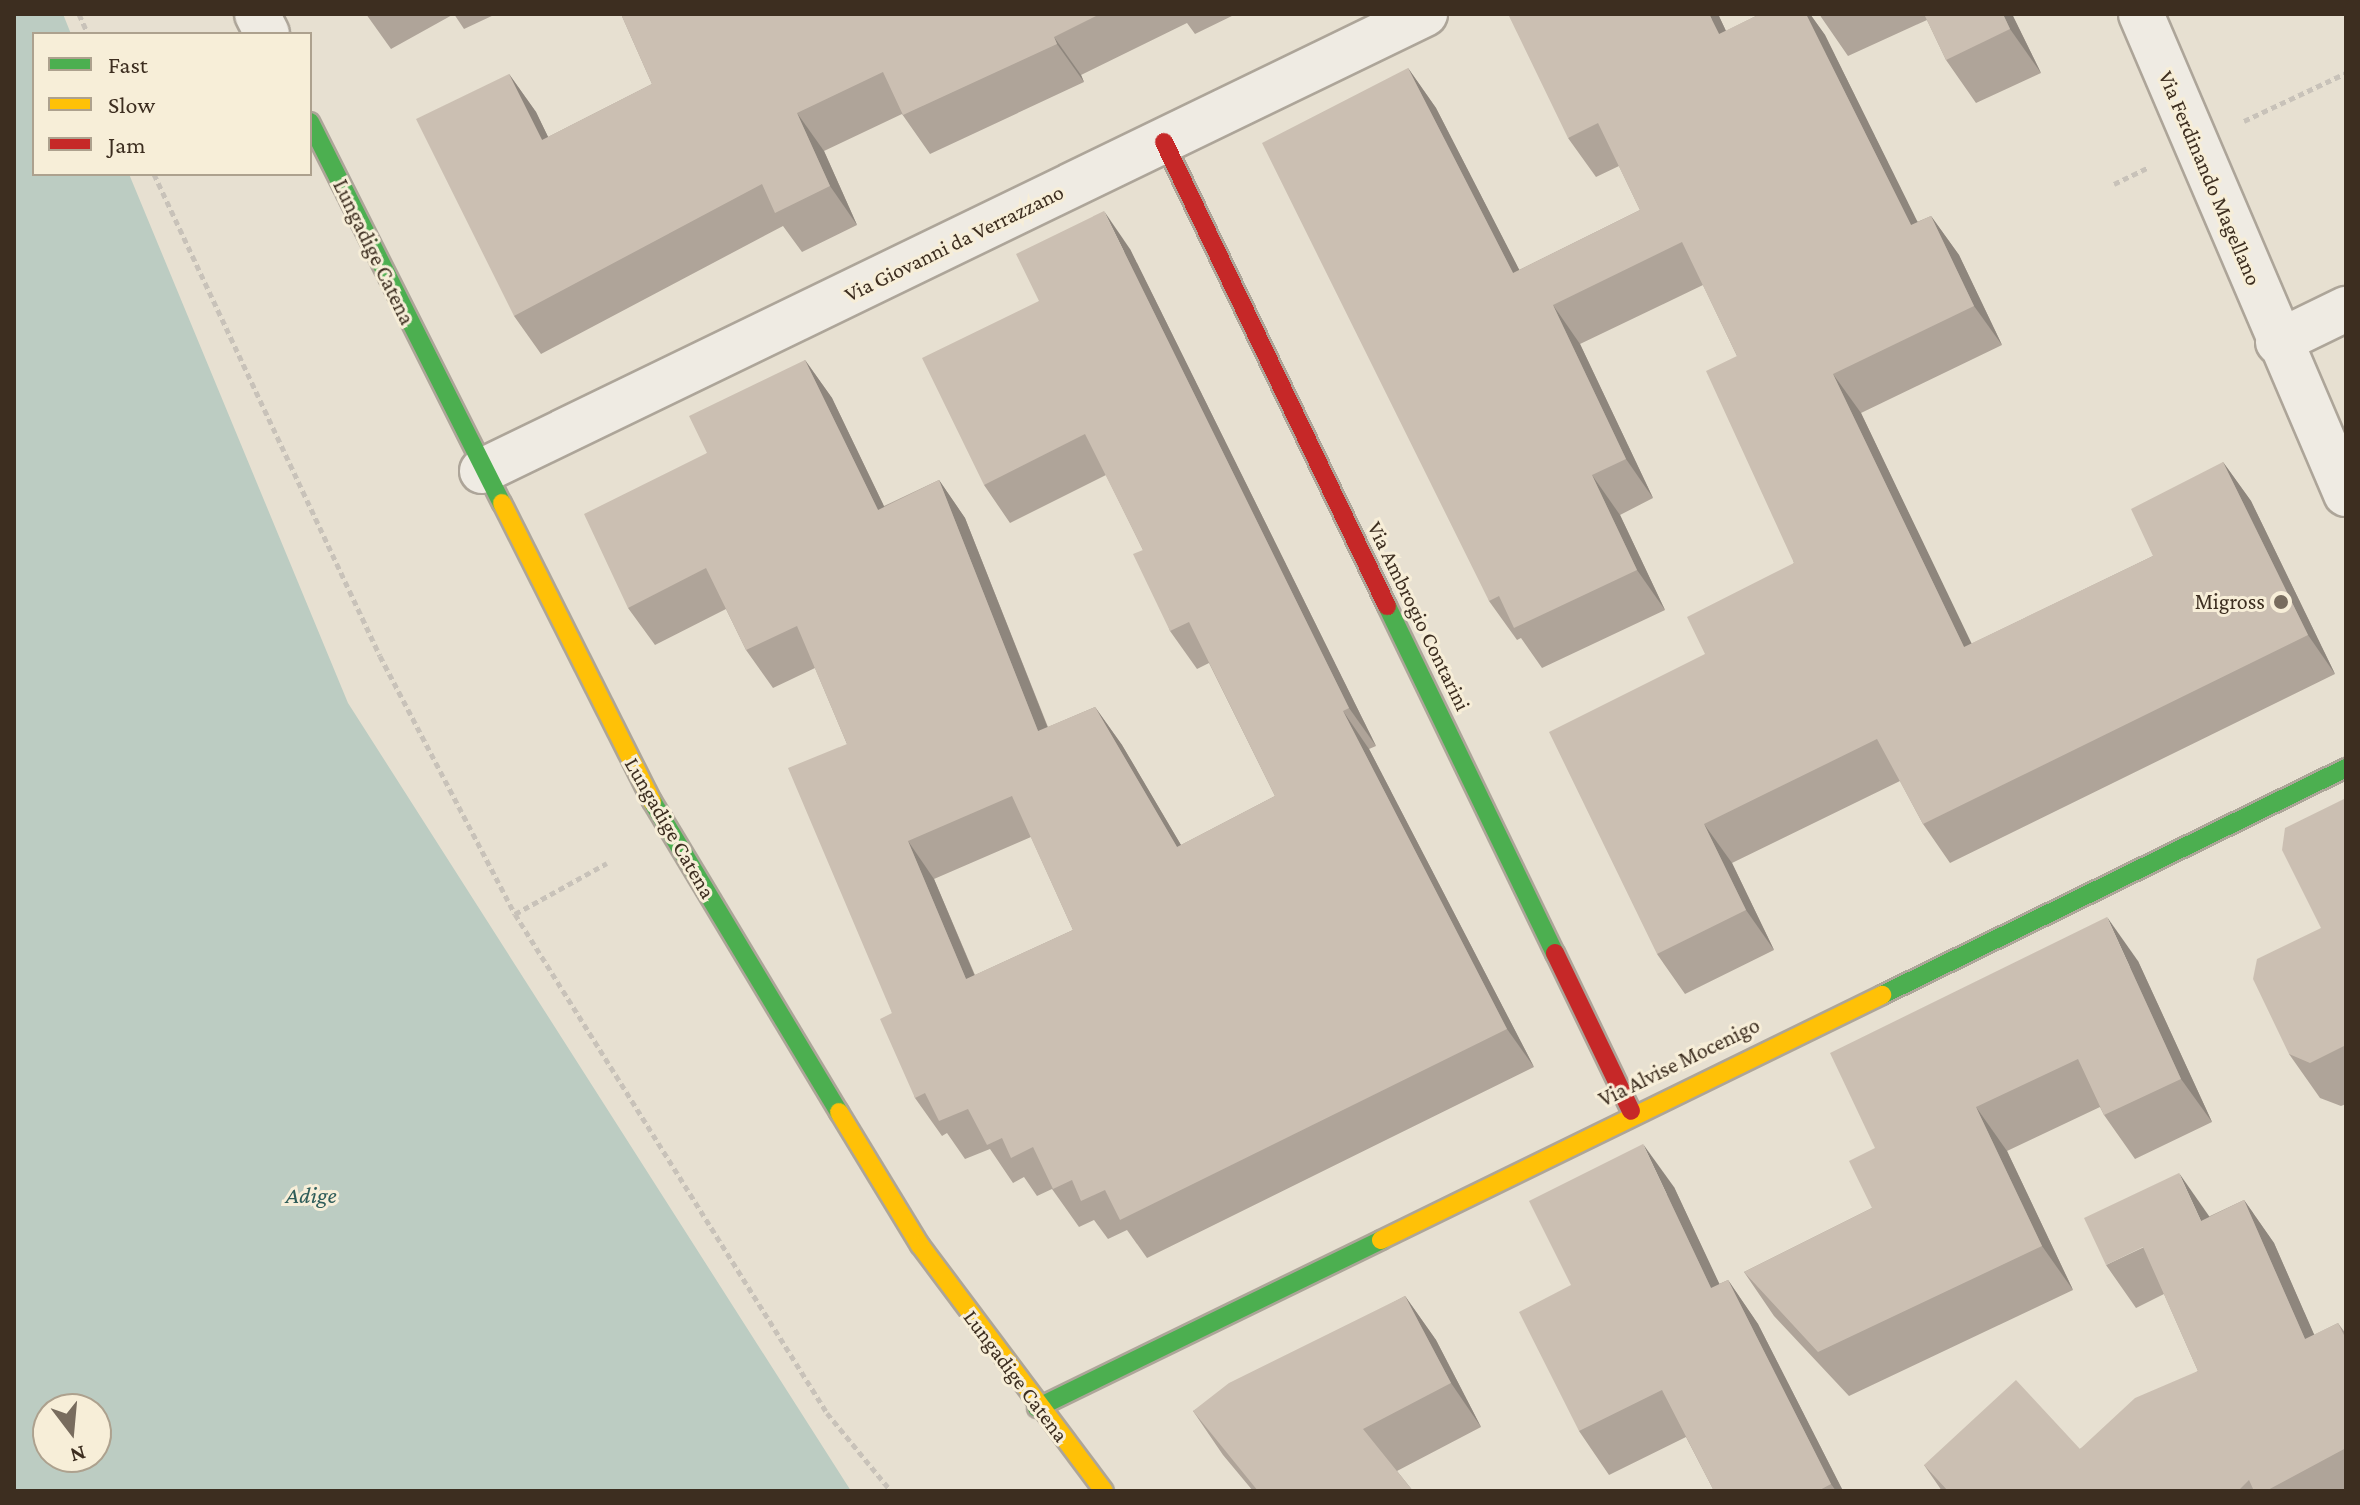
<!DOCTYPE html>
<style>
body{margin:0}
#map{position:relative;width:2360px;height:1505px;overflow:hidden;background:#e7e0d1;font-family:"Crimson Pro",serif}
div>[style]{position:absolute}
.water>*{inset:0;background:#bcccc2}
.path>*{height:5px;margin-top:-2.5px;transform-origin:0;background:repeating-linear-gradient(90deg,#c8c2b9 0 6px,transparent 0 10px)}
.roads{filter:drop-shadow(2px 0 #ada599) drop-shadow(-2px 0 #ada599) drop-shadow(0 2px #ada599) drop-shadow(0 -2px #ada599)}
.street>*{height:44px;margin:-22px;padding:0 22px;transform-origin:22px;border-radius:22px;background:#efebe3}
.fast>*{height:18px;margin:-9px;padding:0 9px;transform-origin:9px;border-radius:9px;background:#4caf50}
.slow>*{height:18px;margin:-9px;padding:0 9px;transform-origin:9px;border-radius:9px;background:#ffc107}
.jam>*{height:18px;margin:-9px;padding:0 9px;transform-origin:9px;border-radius:9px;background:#c62828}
.wall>*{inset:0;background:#afa499}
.shaded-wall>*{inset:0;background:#8e867d}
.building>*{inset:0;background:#cbbfb2}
.dots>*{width:22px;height:22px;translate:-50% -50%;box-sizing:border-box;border:4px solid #f7eed8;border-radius:50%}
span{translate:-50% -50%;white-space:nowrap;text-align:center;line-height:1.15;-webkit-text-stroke:6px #f7eed8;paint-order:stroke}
.street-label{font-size:22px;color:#3d2e20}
.poi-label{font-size:22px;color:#3d2e20}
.right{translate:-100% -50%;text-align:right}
.water-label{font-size:24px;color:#2f5d5a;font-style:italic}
.frame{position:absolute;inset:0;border:16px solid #3d2e20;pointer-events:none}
.legend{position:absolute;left:32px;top:32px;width:280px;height:144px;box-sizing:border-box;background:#f7eed8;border:2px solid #ada18e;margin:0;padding:10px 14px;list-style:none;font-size:24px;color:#3d2e20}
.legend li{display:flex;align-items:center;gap:16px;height:40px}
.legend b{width:40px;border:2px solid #ada18e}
.north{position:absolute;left:32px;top:1393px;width:80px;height:80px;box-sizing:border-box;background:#f7eed8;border:2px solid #ada18e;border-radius:50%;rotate:164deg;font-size:22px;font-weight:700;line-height:32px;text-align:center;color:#3d2e20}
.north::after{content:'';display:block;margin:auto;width:28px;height:36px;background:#786c5e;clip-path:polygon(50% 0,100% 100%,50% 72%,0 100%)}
</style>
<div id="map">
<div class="water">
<i style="clip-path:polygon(evenodd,14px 14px,63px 14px,71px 34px,34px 34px,34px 174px,129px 174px,348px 703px,851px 1491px,14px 1491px,14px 14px,48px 1409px,96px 1409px,96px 1457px,48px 1457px,48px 1409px)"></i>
</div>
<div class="path">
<i style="left:79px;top:14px;width:22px;rotate:66deg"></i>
<i style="left:2244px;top:121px;width:113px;rotate:-25.2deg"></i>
<i style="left:154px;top:174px;width:532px;rotate:64.88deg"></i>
<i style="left:380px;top:656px;width:291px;rotate:62.4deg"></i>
<i style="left:515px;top:914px;width:589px;rotate:57.98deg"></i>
<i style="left:827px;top:1413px;width:101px;rotate:50.6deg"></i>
<i style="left:2114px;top:184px;width:39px;rotate:-26deg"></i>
<i style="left:515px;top:914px;width:105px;rotate:-29deg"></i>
</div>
<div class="roads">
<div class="street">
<i style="left:257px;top:14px;width:22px;rotate:63deg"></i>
<i style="left:2141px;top:14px;width:522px;rotate:66.87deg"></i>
<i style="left:2278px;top:342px;width:76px;rotate:-25.9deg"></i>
<i style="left:482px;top:471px;width:1048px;rotate:-25.86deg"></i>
</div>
<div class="fast">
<i style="left:310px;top:122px;width:427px;rotate:63.3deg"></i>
<i style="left:1387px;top:606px;width:386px;rotate:64.2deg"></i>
<i style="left:652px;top:801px;width:363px;rotate:59deg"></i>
<i style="left:1882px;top:995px;width:517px;rotate:-26.07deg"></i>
<i style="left:1037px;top:1408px;width:383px;rotate:-26deg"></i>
</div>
<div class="slow">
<i style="left:502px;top:503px;width:334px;rotate:63.3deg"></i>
<i style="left:839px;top:1112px;width:156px;rotate:58.7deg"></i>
<i style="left:920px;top:1245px;width:307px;rotate:53.2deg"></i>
<i style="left:1381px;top:1240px;width:558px;rotate:-26.06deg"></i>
</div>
<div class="jam">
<i style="left:1164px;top:142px;width:515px;rotate:64.33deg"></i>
<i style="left:1555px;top:953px;width:175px;rotate:64.3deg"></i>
</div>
</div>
<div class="wall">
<i style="clip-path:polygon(366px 14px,496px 14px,464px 29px,454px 14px,391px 49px)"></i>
<i style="clip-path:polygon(621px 14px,1236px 14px,1195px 34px,1187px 23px,1081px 75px,1084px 82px,930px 154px,902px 114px,824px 151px,857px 225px,802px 252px,783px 226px,541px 354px,514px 316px,509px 74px,536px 112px,548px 137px,652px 84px)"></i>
<i style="clip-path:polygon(1718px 14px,1726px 31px,1760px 14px,1810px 14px,1825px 35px,1917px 222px,1931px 216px,1959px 255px,2002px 345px,1861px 413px,1971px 644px,2153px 556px,2223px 462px,2251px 501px,2335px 674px,1950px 863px,1923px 824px,1900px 781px,1732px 863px,1774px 950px,1685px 994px,1657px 954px,1705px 654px,1794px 563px,1737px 356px,1703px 285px,1580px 344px,1653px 498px,1620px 515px,1665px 610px,1542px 668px,1521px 638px,1517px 640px,1489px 601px,1408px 68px,1436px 108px,1519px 270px,1640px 210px,1619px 166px,1596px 177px,1568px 138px)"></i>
<i style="clip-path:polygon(1819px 14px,2012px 14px,2041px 73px,1976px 103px,1946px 60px,1927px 20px,1848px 56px)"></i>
<i style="clip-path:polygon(evenodd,1130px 249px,1376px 746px,1369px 749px,1534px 1067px,1147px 1258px,1127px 1230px,1108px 1239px,1094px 1220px,1079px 1227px,1052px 1189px,1037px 1196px,1024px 1177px,1013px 1183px,990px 1149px,965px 1159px,947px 1133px,942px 1136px,915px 1098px,892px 1013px,847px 744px,815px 668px,773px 688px,746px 650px,726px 609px,655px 645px,628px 608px,707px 453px,805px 360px,832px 398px,884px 506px,939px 480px,965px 518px,1048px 727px,1095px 707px,1122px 745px,1181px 845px,1275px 796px,1209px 663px,1197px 669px,1170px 631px,1143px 550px,1106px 475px,1010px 523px,984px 485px,1039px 301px,1130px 249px,1031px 837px,1073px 930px,975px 975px,934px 879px,1031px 837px)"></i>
<i style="clip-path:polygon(2346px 798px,2346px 1104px,2341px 1106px,2320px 1098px,2289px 1054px,2321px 928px)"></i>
<i style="clip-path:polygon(2138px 961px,2212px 1122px,2135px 1159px,2104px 1115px,2100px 1107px,2007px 1151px,2073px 1290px,1849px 1396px,1774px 1316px,1744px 1272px,1872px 1208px,1875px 1148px)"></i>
<i style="clip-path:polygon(1674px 1187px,1719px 1284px,1728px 1280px,1758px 1324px,1843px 1491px,1714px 1491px,1686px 1437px,1609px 1475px,1579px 1431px,1571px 1285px)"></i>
<i style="clip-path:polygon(2244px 1200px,2274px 1243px,2314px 1335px,2338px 1323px,2346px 1334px,2346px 1491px,1942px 1491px,1924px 1465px,2080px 1449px,2198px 1371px,2164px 1294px,2136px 1308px,2106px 1265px)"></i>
<i style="clip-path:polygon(1405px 1296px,1436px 1340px,1481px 1427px,1397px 1471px,1413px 1491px,1253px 1491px,1223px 1455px,1193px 1411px)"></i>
</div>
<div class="shaded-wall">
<i style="clip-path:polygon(1709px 14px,1718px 14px,1746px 74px,1719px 34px)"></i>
<i style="clip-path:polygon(1806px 14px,1810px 14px,1825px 35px,1939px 265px,1911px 225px)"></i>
<i style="clip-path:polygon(2003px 14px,2012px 14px,2041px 73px,2010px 29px)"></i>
<i style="clip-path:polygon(1054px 37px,1081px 75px,1084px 82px,1057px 44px)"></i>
<i style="clip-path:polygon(1408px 68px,1436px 108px,1541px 312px,1513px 273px)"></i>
<i style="clip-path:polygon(509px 74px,536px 112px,568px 178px,542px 140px)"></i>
<i style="clip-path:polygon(797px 113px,824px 151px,857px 225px,830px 186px)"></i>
<i style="clip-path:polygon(1104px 211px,1130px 249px,1376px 746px,1349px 708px)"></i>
<i style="clip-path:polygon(1931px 216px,1959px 255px,2002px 345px,1974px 306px)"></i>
<i style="clip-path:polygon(1553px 305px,1580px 344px,1653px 498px,1626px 459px)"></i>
<i style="clip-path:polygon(805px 360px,832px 398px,904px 548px,878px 510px)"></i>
<i style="clip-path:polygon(1833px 374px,1861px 413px,1992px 686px,1964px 647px)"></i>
<i style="clip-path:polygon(2223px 462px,2251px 501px,2335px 674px,2308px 635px)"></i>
<i style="clip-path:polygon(1592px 475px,1620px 515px,1665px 610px,1637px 570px)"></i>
<i style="clip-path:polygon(939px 480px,965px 518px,1064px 769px,1038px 731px)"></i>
<i style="clip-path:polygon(1095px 707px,1122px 745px,1204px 884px,1177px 847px)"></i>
<i style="clip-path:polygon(1343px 711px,1369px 749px,1534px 1067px,1507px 1029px)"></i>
<i style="clip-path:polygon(1704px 824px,1732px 863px,1774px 950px,1746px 910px)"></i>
<i style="clip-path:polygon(908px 841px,934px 879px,992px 1017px,966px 979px)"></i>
<i style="clip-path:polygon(2107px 917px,2138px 961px,2212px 1122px,2181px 1079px)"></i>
<i style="clip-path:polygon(1976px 1107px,2007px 1151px,2073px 1290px,2042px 1246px)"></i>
<i style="clip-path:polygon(1643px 1144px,1674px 1187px,1742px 1332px,1711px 1288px)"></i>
<i style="clip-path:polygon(2179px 1173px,2209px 1216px,2231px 1264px,2201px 1221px)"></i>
<i style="clip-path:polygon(2244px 1200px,2274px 1243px,2335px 1382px,2305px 1339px)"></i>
<i style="clip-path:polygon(1728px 1280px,1758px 1324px,1843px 1491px,1836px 1491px,1831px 1484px)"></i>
<i style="clip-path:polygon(1405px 1296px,1436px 1340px,1481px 1427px,1451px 1383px)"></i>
</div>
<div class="building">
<i style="clip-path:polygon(621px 14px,1100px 14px,1054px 37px,1057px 44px,903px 115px,883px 72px,797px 113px,830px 186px,775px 213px,762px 184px,514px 316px,416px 119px,509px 74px,542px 140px,652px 84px)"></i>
<i style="clip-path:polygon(1508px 14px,1709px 14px,1719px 34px,1760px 14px,1806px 14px,1911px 225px,1931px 216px,1974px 306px,1833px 374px,1964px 647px,2153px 556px,2131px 509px,2223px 462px,2308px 635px,1923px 824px,1877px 739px,1704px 824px,1746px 910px,1657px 954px,1549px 732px,1705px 654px,1687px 617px,1794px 563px,1706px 371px,1737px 356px,1682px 242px,1553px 305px,1626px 459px,1592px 475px,1637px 570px,1514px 628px,1499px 596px,1489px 601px,1262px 143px,1408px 68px,1513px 273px,1640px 210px,1598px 123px,1568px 138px)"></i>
<i style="clip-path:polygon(1924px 14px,2003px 14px,2010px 29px,1946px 60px)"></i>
<i style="clip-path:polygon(evenodd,1104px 211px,1349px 708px,1343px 711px,1507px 1029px,1120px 1220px,1105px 1190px,1081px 1201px,1072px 1180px,1053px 1189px,1033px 1147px,1011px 1158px,1002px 1138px,987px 1145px,968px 1109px,939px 1121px,925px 1093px,915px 1098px,880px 1019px,892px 1013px,788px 768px,847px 744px,797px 626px,746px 650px,706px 568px,628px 608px,584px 514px,707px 453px,689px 416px,805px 360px,878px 510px,939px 480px,1038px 731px,1095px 707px,1177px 847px,1275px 796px,1189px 622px,1170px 631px,1133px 554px,1143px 550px,1085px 434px,984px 485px,922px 358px,1039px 301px,1016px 254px,1104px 211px,1012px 796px,1073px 930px,966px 979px,908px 841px,1012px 796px)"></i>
<i style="clip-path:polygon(2346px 798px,2346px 1045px,2310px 1063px,2289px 1054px,2253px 979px,2257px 959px,2321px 928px,2282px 850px,2285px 828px)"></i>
<i style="clip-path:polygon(2107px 917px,2181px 1079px,2104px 1115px,2078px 1059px,1976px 1107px,2042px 1246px,1818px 1352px,1744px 1272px,1872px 1208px,1849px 1161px,1875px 1148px,1830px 1053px)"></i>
<i style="clip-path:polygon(1643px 1144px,1711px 1288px,1728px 1280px,1831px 1484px,1818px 1491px,1714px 1491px,1662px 1390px,1579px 1431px,1519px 1312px,1571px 1285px,1529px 1201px)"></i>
<i style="clip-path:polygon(2179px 1173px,2201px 1221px,2244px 1200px,2305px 1339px,2338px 1323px,2346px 1339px,2346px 1448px,2266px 1491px,2254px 1491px,2249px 1480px,2238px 1491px,1948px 1491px,1924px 1465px,2016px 1380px,2080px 1449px,2135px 1398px,2198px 1371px,2143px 1247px,2106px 1265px,2084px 1218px)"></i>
<i style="clip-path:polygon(1405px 1296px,1451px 1383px,1363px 1429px,1413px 1491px,1258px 1491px,1193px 1411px,1229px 1383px)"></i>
</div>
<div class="dots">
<i style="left:2281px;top:602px;background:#786c5e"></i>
</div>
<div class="street-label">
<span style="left:2210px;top:178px;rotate:67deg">Via Ferdinando Magellano</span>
<span style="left:954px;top:243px;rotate:-26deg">Via Giovanni da Verrazzano</span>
<span style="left:374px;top:252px;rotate:64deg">Lungadige Catena</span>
<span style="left:1419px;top:616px;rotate:64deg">Via Ambrogio Contarini</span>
<span style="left:670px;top:828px;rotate:60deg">Lungadige Catena</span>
<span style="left:1679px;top:1062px;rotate:-26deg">Via Alvise Mocenigo</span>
<span style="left:1016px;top:1376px;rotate:53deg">Lungadige Catena</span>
</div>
<div class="poi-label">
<span class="right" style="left:2265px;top:602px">Migross</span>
</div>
<div class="water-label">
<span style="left:311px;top:1195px">Adige</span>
</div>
<div class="frame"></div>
<ul class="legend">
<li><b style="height:10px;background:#4caf50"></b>Fast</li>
<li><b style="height:10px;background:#ffc107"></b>Slow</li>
<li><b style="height:10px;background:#c62828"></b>Jam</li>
</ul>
<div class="north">N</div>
</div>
